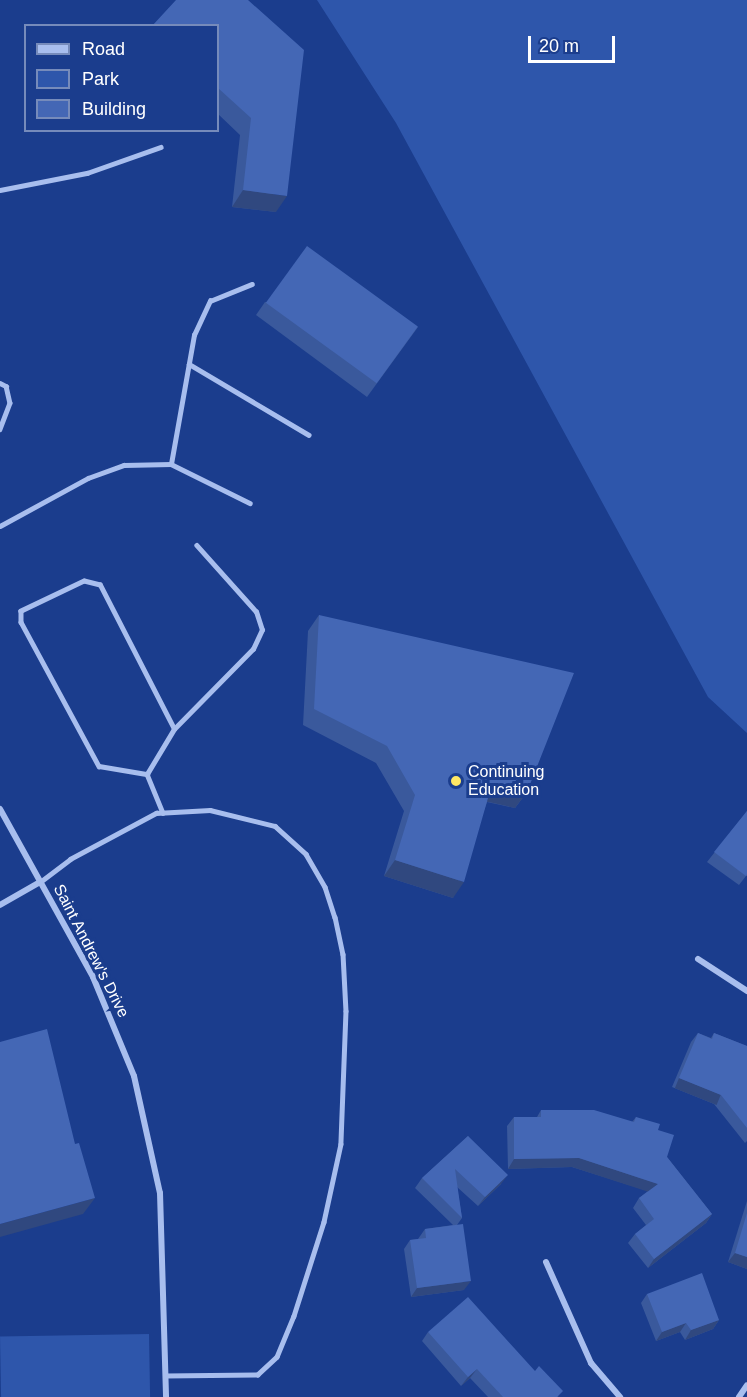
<!DOCTYPE html>
<style>
body{margin:0}
#map{position:relative;width:747px;height:1397px;overflow:hidden;background:#1b3d8d;font-family:Arial,sans-serif}
div>[style]{position:absolute}
.green>*{inset:0;background:#2e56ab;transform-origin:0 0}
.lane>*{height:4.5px;margin:-2.25px;padding:0 2.25px;transform-origin:2.25px;border-radius:2.25px;background:#a8beee}
.street>*{height:6px;margin:-3px;padding:0 3px;transform-origin:3px;border-radius:3px;background:#a8beee}
.wall>*{inset:0;background:#3a599c}
.shaded-wall>*{inset:0;background:#30487f;transform-origin:0 0}
.building>*{inset:0;background:#4467b5;transform-origin:0 0}
.dots>*{width:16px;height:16px;translate:-50% -50%;box-sizing:border-box;border:3px solid #1b3d8d;border-radius:50%}
span{translate:-50% -50%;white-space:nowrap;text-align:center;line-height:1.15;-webkit-text-stroke:6px #1b3d8d;paint-order:stroke}
.poi-label{font-size:16px;color:#fff}
.left{translate:0 -50%;text-align:left}
.street-label{font-size:16px;color:#fff}
.legend{position:absolute;left:24px;top:24px;width:195px;height:108px;box-sizing:border-box;background:#1b3d8d;border:2px solid #768bbb;margin:0;padding:8px 10px;list-style:none;font-size:18px;color:#fff}
.legend li{display:flex;align-items:center;gap:12px;height:30px}
.legend b{width:30px;border:2px solid #768bbb}
.scale{position:absolute;left:528px;top:36px;width:87px;height:27px;box-sizing:border-box;border:3px solid #fff;border-top:0;padding-left:8px;font-size:18px;line-height:21px;white-space:nowrap;color:#fff;-webkit-text-stroke:4px #1b3d8d;paint-order:stroke}
</style>
<div id="map">
<div class="green">
<i style="clip-path:polygon(317px 0,747px 0,747px 733px,708px 697px,396px 123px)"></i>
<i style="left:149px;top:1334px;width:63px;height:149px;rotate:89deg"></i>
</div>
<div class="lane">
<i style="left:0;top:190px;width:89px;rotate:-11.1deg"></i>
<i style="left:87px;top:173px;width:78px;rotate:-19.4deg"></i>
<i style="left:189px;top:364px;width:139px;rotate:30.6deg"></i>
<i style="left:0;top:383px;width:7px;rotate:27deg"></i>
<i style="left:6px;top:386px;width:17px;rotate:77deg"></i>
<i style="left:10px;top:403px;width:28px;rotate:111deg"></i>
<i style="left:171px;top:464px;width:131px;rotate:-79.9deg"></i>
<i style="left:194px;top:335px;width:38px;rotate:-65deg"></i>
<i style="left:210px;top:301px;width:45px;rotate:-22deg"></i>
<i style="left:0;top:526px;width:100px;rotate:-28.6deg"></i>
<i style="left:88px;top:478px;width:38px;rotate:-20deg"></i>
<i style="left:124px;top:465px;width:47px;rotate:-1.2deg"></i>
<i style="left:171px;top:464px;width:88px;rotate:26.3deg"></i>
<i style="left:174px;top:729px;width:112px;rotate:-45.4deg"></i>
<i style="left:253px;top:649px;width:21px;rotate:-65deg"></i>
<i style="left:262px;top:630px;width:19px;rotate:-108deg"></i>
<i style="left:256px;top:612px;width:89px;rotate:-131.8deg"></i>
<i style="left:147px;top:774px;width:52px;rotate:-59deg"></i>
<i style="left:174px;top:729px;width:162px;rotate:-117.2deg"></i>
<i style="left:100px;top:585px;width:16px;rotate:-166deg"></i>
<i style="left:84px;top:581px;width:70px;rotate:154.5deg"></i>
<i style="left:21px;top:611px;width:11px;rotate:90deg"></i>
<i style="left:21px;top:622px;width:164px;rotate:61.6deg"></i>
<i style="left:99px;top:766px;width:49px;rotate:9.5deg"></i>
<i style="left:147px;top:774px;width:42px;rotate:67.7deg"></i>
<i style="left:40px;top:882px;width:38px;rotate:-37deg"></i>
<i style="left:70px;top:859px;width:98px;rotate:-28.1deg"></i>
<i style="left:156px;top:813px;width:54px;rotate:-3.2deg"></i>
<i style="left:210px;top:810px;width:67px;rotate:13.8deg"></i>
<i style="left:275px;top:826px;width:42px;rotate:42.1deg"></i>
<i style="left:306px;top:854px;width:38px;rotate:60deg"></i>
<i style="left:325px;top:887px;width:32px;rotate:72deg"></i>
<i style="left:335px;top:917px;width:38px;rotate:78deg"></i>
<i style="left:343px;top:954px;width:57px;rotate:87deg"></i>
<i style="left:346px;top:1011px;width:133px;rotate:92.2deg"></i>
<i style="left:341px;top:1144px;width:80px;rotate:102.3deg"></i>
<i style="left:324px;top:1222px;width:99px;rotate:107.7deg"></i>
<i style="left:294px;top:1316px;width:44px;rotate:112.5deg"></i>
<i style="left:277px;top:1357px;width:26px;rotate:137deg"></i>
<i style="left:258px;top:1375px;width:92px;rotate:179.4deg"></i>
</div>
<div class="street">
<i style="left:0;top:809px;width:192px;rotate:61deg"></i>
<i style="left:93px;top:977px;width:107px;rotate:67.5deg"></i>
<i style="left:134px;top:1076px;width:120px;rotate:77.5deg"></i>
<i style="left:160px;top:1193px;width:204px;rotate:88.3deg"></i>
<i style="left:0;top:905px;width:46px;rotate:-29.9deg"></i>
<i style="left:698px;top:959px;width:59px;rotate:33.1deg"></i>
<i style="left:546px;top:1262px;width:111px;rotate:66deg"></i>
<i style="left:591px;top:1363px;width:45px;rotate:49.5deg"></i>
<i style="left:739px;top:1397px;width:14px;rotate:-56deg"></i>
</div>
<div class="wall">
<i style="clip-path:polygon(248px 0,276px 212px,232px 207px,240px 135px,218px 114px,218px 26px)"></i>
<i style="clip-path:polygon(265px 302px,418px 327px,367px 397px,256px 315px)"></i>
<i style="clip-path:polygon(319px 615px,527px 792px,515px 808px,487px 802px,453px 898px,384px 876px,404px 811px,376px 763px,303px 725px,308px 631px)"></i>
<i style="clip-path:polygon(747px 811px,747px 876px,746px 876px,739px 885px,707px 862px)"></i>
<i style="clip-path:polygon(698px 1033px,711px 1038px,714px 1033px,747px 1046px,747px 1141px,745px 1143px,714px 1104px,672px 1087px,691px 1042px)"></i>
<i style="clip-path:polygon(541px 1110px,632px 1122px,636px 1117px,658px 1130px,667px 1157px,712px 1214px,706px 1223px,648px 1268px,628px 1243px,635px 1234px,646px 1225px,633px 1208px,639px 1198px,648px 1191px,572px 1167px,508px 1169px,507px 1126px,514px 1117px,537px 1117px)"></i>
<i style="clip-path:polygon(468px 1136px,501px 1184px,478px 1206px,457px 1187px,462px 1218px,457px 1225px,464px 1290px,411px 1297px,404px 1249px,410px 1240px,418px 1239px,425px 1229px,453px 1225px,415px 1188px,422px 1178px)"></i>
<i style="clip-path:polygon(747px 1201px,747px 1269px,728px 1262px)"></i>
<i style="clip-path:polygon(647px 1294px,719px 1320px,713px 1329px,685px 1340px,680px 1332px,656px 1341px,641px 1303px)"></i>
<i style="clip-path:polygon(428px 1332px,559px 1397px,488px 1397px,470px 1378px,461px 1386px,422px 1341px)"></i>
</div>
<div class="shaded-wall">
<i style="clip-path:polygon(243px 190px,287px 196px,276px 212px,232px 207px)"></i>
<i style="clip-path:polygon(492px 784px,527px 792px,515px 808px,480px 800px)"></i>
<i style="clip-path:polygon(395px 860px,464px 882px,453px 898px,384px 876px)"></i>
<i style="left:679px;top:1078px;width:45px;height:11px;rotate:22deg"></i>
<i style="clip-path:polygon(579px 1158px,658px 1184px,652px 1193px,572px 1167px,508px 1169px,514px 1159px)"></i>
<i style="clip-path:polygon(508px 1175px,501px 1184px,478px 1206px,485px 1197px)"></i>
<i style="clip-path:polygon(95px 1198px,83px 1214px,0 1237px,0 1224px)"></i>
<i style="clip-path:polygon(712px 1214px,706px 1223px,648px 1268px,654px 1259px)"></i>
<i style="clip-path:polygon(735px 1253px,747px 1257px,747px 1269px,728px 1262px)"></i>
<i style="clip-path:polygon(471px 1281px,464px 1290px,411px 1297px,417px 1288px)"></i>
<i style="clip-path:polygon(719px 1320px,713px 1329px,685px 1340px,691px 1330px)"></i>
<i style="clip-path:polygon(686px 1323px,680px 1332px,656px 1341px,662px 1332px)"></i>
<i style="clip-path:polygon(477px 1369px,470px 1378px,461px 1386px,468px 1377px)"></i>
</div>
<div class="building">
<i style="clip-path:polygon(176px 0,248px 0,304px 50px,287px 196px,243px 190px,251px 118px,218px 88px,218px 26px,152px 26px)"></i>
<i style="left:307px;top:246px;width:137px;height:70px;rotate:36deg"></i>
<i style="clip-path:polygon(319px 615px,574px 673px,527px 792px,492px 784px,464px 882px,395px 860px,415px 795px,387px 746px,314px 709px)"></i>
<i style="clip-path:polygon(747px 811px,747px 874px,746px 876px,714px 852px)"></i>
<i style="clip-path:polygon(47px 1029px,75px 1144px,79px 1143px,95px 1198px,0 1224px,0 1042px)"></i>
<i style="clip-path:polygon(698px 1033px,712px 1039px,714px 1033px,747px 1046px,747px 1128px,721px 1095px,679px 1078px)"></i>
<i style="clip-path:polygon(541px 1110px,594px 1110px,634px 1122px,636px 1117px,660px 1124px,658px 1130px,674px 1135px,667px 1157px,712px 1214px,654px 1259px,635px 1234px,654px 1219px,639px 1198px,658px 1184px,579px 1158px,514px 1159px,514px 1117px,541px 1117px)"></i>
<i style="clip-path:polygon(468px 1136px,508px 1175px,485px 1197px,455px 1169px,462px 1218px,422px 1178px)"></i>
<i style="clip-path:polygon(747px 1213px,747px 1257px,735px 1253px)"></i>
<i style="clip-path:polygon(463px 1224px,471px 1281px,417px 1288px,410px 1240px,426px 1238px,425px 1229px)"></i>
<i style="clip-path:polygon(702px 1273px,719px 1320px,691px 1330px,686px 1323px,662px 1332px,647px 1294px)"></i>
<i style="clip-path:polygon(468px 1297px,535px 1371px,539px 1366px,563px 1391px,557px 1397px,503px 1397px,477px 1369px,468px 1377px,428px 1332px)"></i>
</div>
<div class="dots">
<i style="left:456px;top:781px;background:#ffe765"></i>
</div>
<div class="poi-label">
<span class="left" style="left:468px;top:781px">Continuing<br>Education</span>
</div>
<div class="street-label">
<span style="left:91px;top:951px;rotate:63deg">Saint Andrew's Drive</span>
</div>
<ul class="legend">
<li><b style="height:8px;background:#a8beee"></b>Road</li>
<li><b style="height:16px;background:#2e56ab"></b>Park</li>
<li><b style="height:16px;background:#4467b5"></b>Building</li>
</ul>
<div class="scale">20 m</div>
</div>
